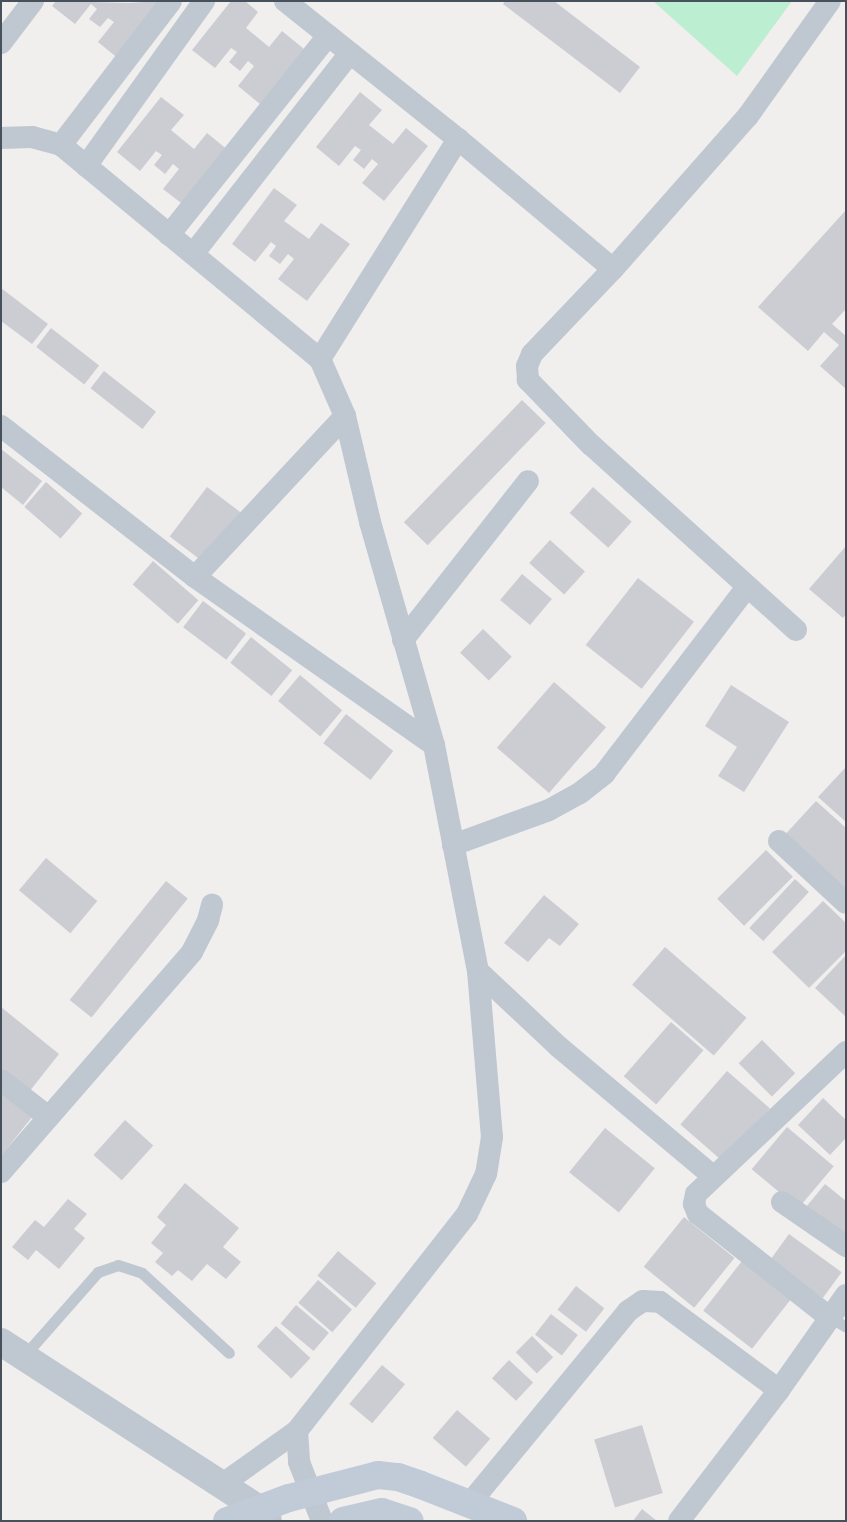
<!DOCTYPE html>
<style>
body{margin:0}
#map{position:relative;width:847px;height:1522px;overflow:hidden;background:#f1eeee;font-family:Roboto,sans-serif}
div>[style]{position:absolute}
.green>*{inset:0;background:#bcefd1}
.building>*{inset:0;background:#cbcdd3;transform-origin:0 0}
.service>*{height:11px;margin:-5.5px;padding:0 5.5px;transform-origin:5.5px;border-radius:5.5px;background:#bfc8d1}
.minor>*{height:22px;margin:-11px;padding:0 11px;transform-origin:11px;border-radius:11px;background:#bfc8d1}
.tertiary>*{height:28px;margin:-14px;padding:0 14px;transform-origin:14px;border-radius:14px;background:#bfc8d1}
.secondary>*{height:28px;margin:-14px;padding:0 14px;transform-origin:14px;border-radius:14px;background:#c1cbd8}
span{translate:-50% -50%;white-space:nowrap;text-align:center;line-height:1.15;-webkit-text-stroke:4px #fff;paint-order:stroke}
.frame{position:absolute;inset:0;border:2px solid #46515c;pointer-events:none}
</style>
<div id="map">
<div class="green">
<i style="clip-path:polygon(653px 1px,792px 1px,737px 76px)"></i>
</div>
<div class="building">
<i style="clip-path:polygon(56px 1px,129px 3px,160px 1px,120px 60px,98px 42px,114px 22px,108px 18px,100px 27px,89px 19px,97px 9px,91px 4px,75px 24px,52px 6px)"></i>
<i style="clip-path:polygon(231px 1px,245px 1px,258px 12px,246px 28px,269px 47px,282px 31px,304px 49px,260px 104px,238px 86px,254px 66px,248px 61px,240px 71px,229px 62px,237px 52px,231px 48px,215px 68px,192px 50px)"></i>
<i style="clip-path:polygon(505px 1px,554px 1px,640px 67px,620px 93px,503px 4px)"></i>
<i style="clip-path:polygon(360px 92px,382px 110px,369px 125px,393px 144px,406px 128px,428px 146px,384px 201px,362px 183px,378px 164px,372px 159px,364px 169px,353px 160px,361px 150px,355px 146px,339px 166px,316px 147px)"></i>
<i style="clip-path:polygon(161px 97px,184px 115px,171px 130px,194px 149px,207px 133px,229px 151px,185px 206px,163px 189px,179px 169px,173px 164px,165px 174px,154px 165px,162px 155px,156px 151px,140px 171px,117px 152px)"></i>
<i style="clip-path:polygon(274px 188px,297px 205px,284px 221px,309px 239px,321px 223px,350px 244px,307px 301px,278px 279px,294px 259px,288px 254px,280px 264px,269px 256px,276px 246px,271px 242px,255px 262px,232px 244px)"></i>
<i style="clip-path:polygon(846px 210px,846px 309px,832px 324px,846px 336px,846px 389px,820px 366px,839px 345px,824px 332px,808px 351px,758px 307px)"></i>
<i style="clip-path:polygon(1px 288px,48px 324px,32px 344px,1px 321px)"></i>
<i style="left:51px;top:328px;width:61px;height:24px;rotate:38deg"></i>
<i style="left:104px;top:371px;width:66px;height:22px;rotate:38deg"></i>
<i style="left:522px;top:400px;width:33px;height:170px;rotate:44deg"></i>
<i style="clip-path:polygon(1px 449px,42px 481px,23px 505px,1px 487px)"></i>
<i style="left:46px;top:482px;width:48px;height:33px;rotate:41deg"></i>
<i style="left:207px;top:487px;width:43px;height:62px;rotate:37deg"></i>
<i style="left:593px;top:487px;width:52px;height:35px;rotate:42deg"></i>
<i style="left:550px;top:540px;width:47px;height:31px;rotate:42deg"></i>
<i style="clip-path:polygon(846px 546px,846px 614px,843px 618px,809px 589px)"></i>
<i style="left:153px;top:561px;width:60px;height:31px;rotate:41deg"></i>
<i style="left:522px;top:574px;width:39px;height:34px;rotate:40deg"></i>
<i style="left:638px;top:578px;width:71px;height:85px;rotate:38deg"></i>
<i style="left:203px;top:601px;width:54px;height:33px;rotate:37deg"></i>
<i style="left:483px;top:629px;width:40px;height:33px;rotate:44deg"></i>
<i style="left:251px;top:637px;width:53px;height:33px;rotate:39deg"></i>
<i style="left:300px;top:675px;width:55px;height:34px;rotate:40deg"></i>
<i style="left:554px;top:682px;width:69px;height:87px;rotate:41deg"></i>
<i style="clip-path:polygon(731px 685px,789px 722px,744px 792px,718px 776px,737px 747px,705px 726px)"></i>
<i style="left:346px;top:714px;width:60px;height:37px;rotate:38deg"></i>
<i style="clip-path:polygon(846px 767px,846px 822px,818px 797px)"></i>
<i style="clip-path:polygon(816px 801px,846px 828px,846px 897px,781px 839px)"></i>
<i style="left:766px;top:850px;width:38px;height:69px;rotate:45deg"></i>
<i style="left:46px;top:858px;width:67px;height:42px;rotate:40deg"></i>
<i style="left:795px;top:879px;width:19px;height:67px;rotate:43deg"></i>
<i style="left:166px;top:881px;width:28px;height:153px;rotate:39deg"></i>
<i style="clip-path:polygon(544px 895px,579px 924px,560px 946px,549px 938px,528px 962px,504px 943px)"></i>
<i style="clip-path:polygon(823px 901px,846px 923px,846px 951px,809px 988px,772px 952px)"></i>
<i style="left:665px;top:947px;width:108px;height:50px;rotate:41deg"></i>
<i style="clip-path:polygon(846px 955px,846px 1017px,815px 988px)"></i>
<i style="clip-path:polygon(1px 1007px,59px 1054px,29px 1092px,1px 1069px)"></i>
<i style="left:671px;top:1022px;width:43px;height:72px;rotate:41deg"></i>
<i style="left:762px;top:1040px;width:47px;height:33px;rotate:45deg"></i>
<i style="left:727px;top:1071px;width:57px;height:71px;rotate:41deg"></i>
<i style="clip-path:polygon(1px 1093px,32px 1117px,1px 1156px)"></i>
<i style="clip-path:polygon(823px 1098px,846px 1120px,846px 1138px,830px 1155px,798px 1125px)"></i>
<i style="left:125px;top:1120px;width:38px;height:47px;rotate:42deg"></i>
<i style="left:787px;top:1127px;width:61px;height:55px;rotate:40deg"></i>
<i style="left:605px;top:1128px;width:64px;height:57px;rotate:39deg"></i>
<i style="clip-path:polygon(185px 1183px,239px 1228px,223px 1247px,241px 1262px,226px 1279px,207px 1264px,192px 1281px,178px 1270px,172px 1276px,155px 1262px,163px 1253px,151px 1243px,166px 1225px,157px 1217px)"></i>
<i style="clip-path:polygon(825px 1184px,846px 1201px,846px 1240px,806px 1207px)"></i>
<i style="clip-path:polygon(68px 1199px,87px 1214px,74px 1229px,85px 1238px,59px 1269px,36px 1250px,28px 1260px,12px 1247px,35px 1220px,44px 1227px)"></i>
<i style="left:684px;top:1217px;width:65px;height:64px;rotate:39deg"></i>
<i style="left:789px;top:1234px;width:65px;height:32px;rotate:36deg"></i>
<i style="left:338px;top:1251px;width:50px;height:32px;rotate:40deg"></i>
<i style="left:742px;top:1261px;width:62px;height:63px;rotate:38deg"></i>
<i style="left:318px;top:1280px;width:45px;height:30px;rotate:41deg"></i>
<i style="left:576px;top:1286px;width:36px;height:30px;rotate:38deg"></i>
<i style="left:296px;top:1305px;width:43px;height:24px;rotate:40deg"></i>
<i style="left:551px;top:1314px;width:34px;height:26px;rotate:38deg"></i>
<i style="left:276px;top:1326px;width:47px;height:28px;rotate:43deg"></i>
<i style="left:532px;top:1336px;width:30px;height:23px;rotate:45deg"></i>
<i style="left:509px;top:1360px;width:33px;height:25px;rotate:43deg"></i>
<i style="left:382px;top:1365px;width:30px;height:51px;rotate:40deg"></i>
<i style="left:457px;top:1410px;width:44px;height:37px;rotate:41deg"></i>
<i style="left:642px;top:1425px;width:71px;height:50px;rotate:73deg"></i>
<i style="clip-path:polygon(642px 1509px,657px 1521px,633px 1521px)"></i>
</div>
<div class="service">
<i style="left:829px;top:1317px;width:20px;rotate:30deg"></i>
<i style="left:23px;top:1357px;width:113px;rotate:-48.6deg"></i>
<i style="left:98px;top:1272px;width:21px;rotate:-19deg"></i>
<i style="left:118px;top:1265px;width:25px;rotate:18deg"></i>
<i style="left:142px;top:1273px;width:118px;rotate:42.6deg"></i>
</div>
<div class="minor">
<i style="left:285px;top:1px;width:221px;rotate:38.6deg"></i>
<i style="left:458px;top:139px;width:202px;rotate:40deg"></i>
<i style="left:1px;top:43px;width:53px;rotate:-52.7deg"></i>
<i style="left:1px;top:138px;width:31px;rotate:-2deg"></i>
<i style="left:32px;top:137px;width:30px;rotate:15deg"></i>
<i style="left:61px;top:145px;width:336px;rotate:39.6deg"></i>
<i style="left:320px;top:359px;width:62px;rotate:66.3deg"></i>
<i style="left:345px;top:416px;width:109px;rotate:76.7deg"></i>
<i style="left:370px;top:522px;width:232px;rotate:74deg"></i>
<i style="left:434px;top:745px;width:230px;rotate:79deg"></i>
<i style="left:478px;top:971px;width:167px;rotate:85.2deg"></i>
<i style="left:492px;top:1137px;width:37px;rotate:99deg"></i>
<i style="left:486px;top:1174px;width:44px;rotate:115.4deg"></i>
<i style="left:467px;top:1214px;width:276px;rotate:128.1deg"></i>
<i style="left:297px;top:1431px;width:93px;rotate:144.6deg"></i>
<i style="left:61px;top:145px;width:181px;rotate:-52.6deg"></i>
<i style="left:86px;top:166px;width:203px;rotate:-54.4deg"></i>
<i style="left:169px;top:235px;width:255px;rotate:-51.4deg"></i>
<i style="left:193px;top:254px;width:255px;rotate:-52deg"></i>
<i style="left:320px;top:359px;width:260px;rotate:-57.9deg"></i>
<i style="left:1px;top:426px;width:246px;rotate:37.9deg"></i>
<i style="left:195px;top:577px;width:292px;rotate:35.1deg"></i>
<i style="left:195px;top:577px;width:220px;rotate:-47deg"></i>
<i style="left:796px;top:630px;width:276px;rotate:-137.9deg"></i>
<i style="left:591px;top:445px;width:91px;rotate:-134.1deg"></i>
<i style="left:528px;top:380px;width:14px;rotate:-94deg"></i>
<i style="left:527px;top:366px;width:13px;rotate:-67deg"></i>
<i style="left:532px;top:354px;width:117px;rotate:-46.4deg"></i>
<i style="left:613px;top:269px;width:204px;rotate:-48.6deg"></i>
<i style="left:748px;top:116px;width:141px;rotate:-54.5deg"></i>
<i style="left:403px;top:640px;width:202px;rotate:-51.8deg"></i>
<i style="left:779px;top:841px;width:91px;rotate:42.8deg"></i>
<i style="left:453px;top:845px;width:102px;rotate:-20deg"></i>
<i style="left:549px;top:810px;width:35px;rotate:-29deg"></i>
<i style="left:580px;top:793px;width:31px;rotate:-38deg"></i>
<i style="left:604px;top:774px;width:234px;rotate:-52.6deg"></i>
<i style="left:478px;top:971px;width:111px;rotate:43.2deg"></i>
<i style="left:559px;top:1047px;width:202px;rotate:40deg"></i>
<i style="left:1px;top:1080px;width:58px;rotate:38deg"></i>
<i style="left:1px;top:1172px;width:291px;rotate:-49deg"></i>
<i style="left:192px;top:952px;width:36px;rotate:-63deg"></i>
<i style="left:208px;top:920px;width:16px;rotate:-75deg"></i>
<i style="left:782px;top:1202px;width:78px;rotate:34.5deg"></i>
<i style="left:829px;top:1317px;width:167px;rotate:-141.8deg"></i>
<i style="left:698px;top:1214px;width:11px;rotate:-112deg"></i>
<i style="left:694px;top:1204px;width:10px;rotate:-79deg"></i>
<i style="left:696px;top:1194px;width:207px;rotate:-43.4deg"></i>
<i style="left:297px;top:1431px;width:31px;rotate:86deg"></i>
<i style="left:299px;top:1462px;width:63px;rotate:68.7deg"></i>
<i style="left:470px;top:1503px;width:249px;rotate:-50.5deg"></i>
<i style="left:628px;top:1311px;width:18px;rotate:-34deg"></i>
<i style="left:643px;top:1301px;width:17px;rotate:3deg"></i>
<i style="left:660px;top:1302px;width:148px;rotate:36.5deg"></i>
<i style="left:679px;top:1521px;width:165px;rotate:-52.6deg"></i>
<i style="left:779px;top:1390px;width:116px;rotate:-54.8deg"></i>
</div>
<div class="tertiary">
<i style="left:1px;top:1342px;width:306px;rotate:32.9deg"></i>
<i style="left:258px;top:1508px;width:16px;rotate:52deg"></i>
</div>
<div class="secondary">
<i style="left:227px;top:1521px;width:66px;rotate:-20.4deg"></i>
<i style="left:289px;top:1498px;width:92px;rotate:-14.5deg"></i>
<i style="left:378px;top:1475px;width:20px;rotate:6deg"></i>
<i style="left:398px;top:1477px;width:24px;rotate:19deg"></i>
<i style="left:421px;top:1485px;width:99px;rotate:21.4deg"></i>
<i style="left:343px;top:1521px;width:40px;rotate:-13deg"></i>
<i style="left:382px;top:1512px;width:29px;rotate:18deg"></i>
</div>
<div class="frame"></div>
</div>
